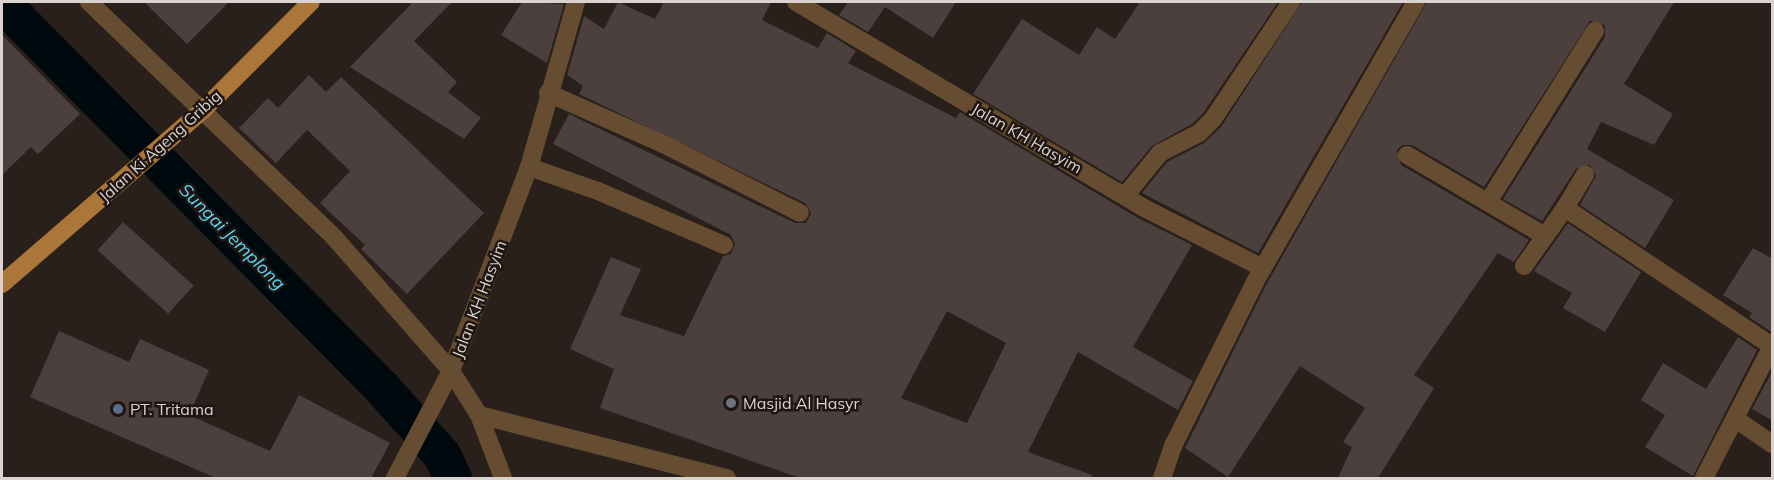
<!DOCTYPE html>
<style>
body{margin:0}
#map{position:relative;width:1774px;height:480px;overflow:hidden;background:#291f1b;font-family:Mulish,sans-serif}
div>[style]{position:absolute}
.canal>*{height:38px;margin:-19px;padding:0 19px;transform-origin:19px;border-radius:19px;background:#00090e}
.building>*{inset:0;background:#4b403d;transform-origin:0 0}
.minor>*{height:18px;margin:-9px;padding:0 9px;transform-origin:9px;border-radius:9px;background:#664d31}
.major>*{height:18px;margin:-9px;padding:0 9px;transform-origin:9px;border-radius:9px;background:#aa7738}
.dots>*{width:16px;height:16px;translate:-50% -50%;box-sizing:border-box;border:3px solid #1f1612;border-radius:50%}
span{translate:-50% -50%;white-space:nowrap;text-align:center;line-height:1.15;-webkit-text-stroke:5px #1f1612;paint-order:stroke}
.street-label{font-size:16px;color:#dad3d0}
.poi-label{font-size:16px;color:#dad3d0}
.left{translate:0 -50%;text-align:left}
.water-label{font-size:18px;color:#58d7f8;font-style:italic}
.frame{position:absolute;inset:0;border:3px solid #dad3d0;pointer-events:none}
</style>
<div id="map">
<div class="canal">
<i style="left:2px;top:3px;width:541px;rotate:45.37deg"></i>
<i style="left:382px;top:388px;width:90px;rotate:48.2deg"></i>
<i style="left:442px;top:455px;width:25px;rotate:64deg"></i>
</div>
<div class="building">
<i style="clip-path:polygon(144px 2px,229px 2px,187px 44px)"></i>
<i style="clip-path:polygon(413px 2px,452px 2px,414px 41px,457px 82px,448px 92px,481px 118px,464px 139px,350px 67px)"></i>
<i style="clip-path:polygon(522px 2px,564px 4px,547px 63px,501px 35px)"></i>
<i style="clip-path:polygon(evenodd,618px 2px,655px 19px,664px 2px,771px 2px,762px 20px,818px 48px,827px 33px,856px 51px,848px 63px,956px 118px,960px 112px,1138px 218px,1192px 245px,1133px 347px,1193px 381px,1178px 410px,1078px 352px,1028px 452px,1092px 475px,1091px 478px,800px 478px,600px 408px,614px 369px,570px 349px,611px 257px,641px 269px,620px 315px,684px 336px,723px 256px,731px 254px,735px 244px,731px 235px,553px 144px,569px 114px,795px 223px,806px 223px,811px 213px,805px 203px,579px 94px,583px 86px,567px 75px,584px 16px,604px 29px,618px 2px,947px 311px,1006px 343px,967px 423px,901px 398px,947px 311px)"></i>
<i style="clip-path:polygon(848px 2px,956px 2px,933px 38px,885px 7px,868px 32px,839px 15px)"></i>
<i style="clip-path:polygon(1140px 2px,1278px 2px,1204px 112px,1192px 124px,1152px 146px,1122px 182px,973px 94px,1022px 19px,1079px 55px,1097px 27px,1115px 39px)"></i>
<i style="clip-path:polygon(1302px 2px,1403px 2px,1258px 253px,1142px 193px,1167px 162px,1204px 143px,1221px 127px)"></i>
<i style="clip-path:polygon(1427px 2px,1674px 2px,1624px 84px,1673px 114px,1654px 145px,1601px 122px,1587px 149px,1674px 200px,1645px 248px,1580px 205px,1596px 176px,1590px 165px,1576px 169px,1542px 221px,1503px 199px,1605px 37px,1605px 25px,1590px 21px,1484px 187px,1412px 145px,1402px 145px,1397px 150px,1401px 165px,1529px 240px,1514px 262px,1498px 253px,1414px 375px,1434px 388px,1378px 478px,1338px 478px,1352px 447px,1343px 442px,1365px 408px,1300px 366px,1228px 477px,1185px 448px,1266px 285px)"></i>
<i style="clip-path:polygon(2px 35px,80px 114px,38px 154px,31px 147px,2px 175px)"></i>
<i style="clip-path:polygon(309px 75px,326px 92px,341px 77px,484px 213px,407px 294px,361px 249px,365px 245px,320px 203px,350px 171px,307px 130px,276px 163px,239px 128px,268px 98px,278px 108px)"></i>
<i style="left:123px;top:222px;width:95px;height:38px;rotate:42deg"></i>
<i style="clip-path:polygon(1568px 223px,1641px 272px,1605px 332px,1563px 308px,1572px 293px,1534px 271px)"></i>
<i style="clip-path:polygon(1753px 248px,1773px 259px,1773px 333px,1749px 317px,1752px 313px,1723px 295px)"></i>
<i style="clip-path:polygon(59px 331px,129px 362px,140px 339px,209px 370px,189px 415px,270px 451px,299px 395px,390px 443px,371px 478px,216px 478px,30px 397px)"></i>
<i style="clip-path:polygon(1738px 337px,1757px 350px,1693px 476px,1645px 447px,1665px 415px,1641px 400px,1663px 363px,1706px 389px)"></i>
<i style="clip-path:polygon(1773px 370px,1773px 421px,1752px 409px)"></i>
</div>
<div class="minor">
<i style="left:89px;top:2px;width:338px;rotate:43.8deg"></i>
<i style="left:333px;top:236px;width:179px;rotate:48.8deg"></i>
<i style="left:451px;top:371px;width:121px;rotate:117.6deg"></i>
<i style="left:576px;top:2px;width:172px;rotate:105.9deg"></i>
<i style="left:529px;top:167px;width:218px;rotate:110.9deg"></i>
<i style="left:451px;top:371px;width:52px;rotate:57.5deg"></i>
<i style="left:479px;top:415px;width:256px;rotate:14.3deg"></i>
<i style="left:796px;top:2px;width:404px;rotate:30.6deg"></i>
<i style="left:1144px;top:208px;width:133px;rotate:26.8deg"></i>
<i style="left:548px;top:93px;width:126px;rotate:23.9deg"></i>
<i style="left:663px;top:144px;width:153px;rotate:26.7deg"></i>
<i style="left:1407px;top:155px;width:160px;rotate:30.4deg"></i>
<i style="left:529px;top:167px;width:73px;rotate:19.2deg"></i>
<i style="left:598px;top:191px;width:137px;rotate:23.2deg"></i>
<i style="left:1125px;top:196px;width:55px;rotate:-50.9deg"></i>
<i style="left:1160px;top:153px;width:44px;rotate:-27.1deg"></i>
<i style="left:1199px;top:133px;width:20px;rotate:-45deg"></i>
<i style="left:1213px;top:119px;width:141px;rotate:-56.3deg"></i>
<i style="left:1488px;top:202px;width:202px;rotate:-58deg"></i>
<i style="left:1565px;top:208px;width:39px;rotate:-59deg"></i>
<i style="left:1524px;top:266px;width:71px;rotate:-54.7deg"></i>
<i style="left:1565px;top:208px;width:249px;rotate:33.7deg"></i>
<i style="left:479px;top:415px;width:67px;rotate:69.1deg"></i>
<i style="left:1737px;top:420px;width:42px;rotate:34.4deg"></i>
<i style="left:1162px;top:478px;width:36px;rotate:-71deg"></i>
<i style="left:1174px;top:444px;width:183px;rotate:-63.4deg"></i>
<i style="left:1256px;top:280px;width:321px;rotate:-60.1deg"></i>
<i style="left:1704px;top:478px;width:148px;rotate:-62.7deg"></i>
</div>
<div class="major">
<i style="left:2px;top:284px;width:267px;rotate:-40.9deg"></i>
<i style="left:204px;top:109px;width:151px;rotate:-45deg"></i>
</div>
<div class="dots">
<i style="left:731px;top:403px;background:#6b7280"></i>
<i style="left:118px;top:409px;background:#5c6f8a"></i>
</div>
<div class="street-label">
<span style="left:1027px;top:138px;rotate:30deg">Jalan KH Hasyim</span>
<span style="left:160px;top:146px;rotate:-42deg">Jalan Ki Ageng Gribig</span>
<span style="left:479px;top:299px;rotate:-69deg">Jalan KH Hasyim</span>
</div>
<div class="poi-label">
<span class="left" style="left:743px;top:403px">Masjid Al Hasyr</span>
<span class="left" style="left:130px;top:409px">PT. Tritama</span>
</div>
<div class="water-label">
<span style="left:232px;top:237px;rotate:45deg">Sungai Jemplong</span>
</div>
<div class="frame"></div>
</div>
